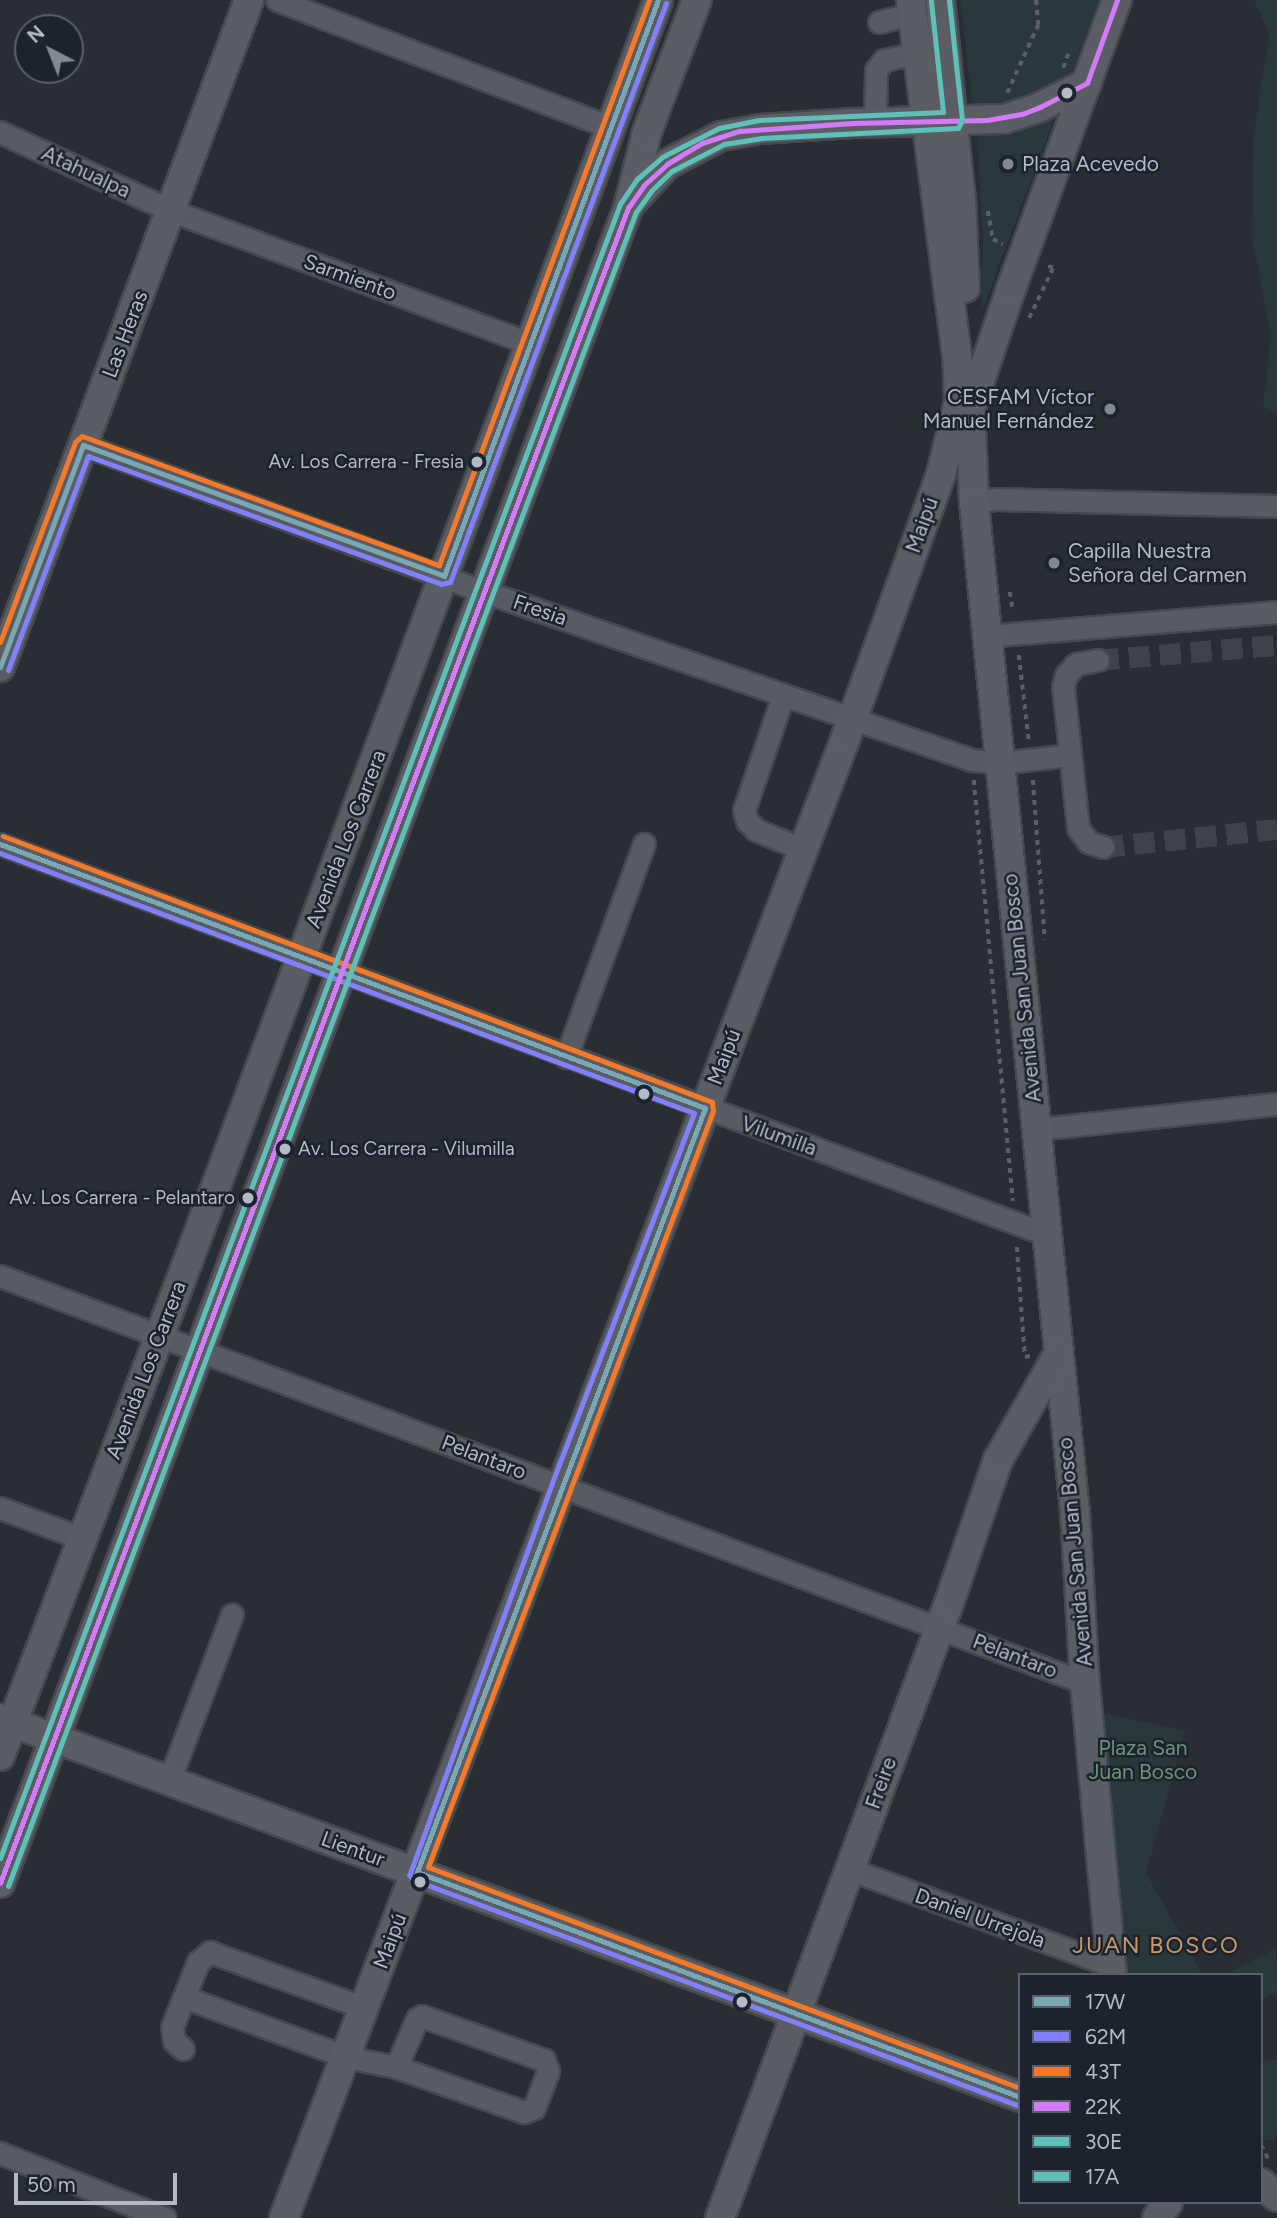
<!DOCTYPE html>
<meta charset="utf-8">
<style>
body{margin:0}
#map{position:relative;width:1277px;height:2218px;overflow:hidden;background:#292d34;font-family:Figtree,sans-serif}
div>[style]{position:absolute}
.green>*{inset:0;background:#29383b}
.minor-tunnel>*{height:21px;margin-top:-10.5px;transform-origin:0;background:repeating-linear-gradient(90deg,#3e424a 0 21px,transparent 0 31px)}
.path>*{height:3.5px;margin-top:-1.75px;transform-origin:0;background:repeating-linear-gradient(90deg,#5c6066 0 5px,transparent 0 10px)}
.roads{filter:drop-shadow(2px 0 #45484d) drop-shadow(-2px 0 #45484d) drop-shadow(0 2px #45484d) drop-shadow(0 -2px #45484d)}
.minor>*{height:21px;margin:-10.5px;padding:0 10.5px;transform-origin:10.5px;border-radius:10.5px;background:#585b62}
.major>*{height:28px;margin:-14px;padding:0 14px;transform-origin:14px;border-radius:14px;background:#5a5e64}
.bus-1>*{height:5px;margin:-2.5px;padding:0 2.5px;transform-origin:2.5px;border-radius:2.5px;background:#79a8b5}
.bus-2>*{height:5px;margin:-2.5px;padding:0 2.5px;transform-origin:2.5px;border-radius:2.5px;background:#8080ff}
.bus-3>*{height:5px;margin:-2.5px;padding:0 2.5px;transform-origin:2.5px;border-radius:2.5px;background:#f77826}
.bus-4>*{height:5px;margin:-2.5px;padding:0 2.5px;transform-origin:2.5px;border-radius:2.5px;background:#d37af9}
.bus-5>*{height:5px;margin:-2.5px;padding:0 2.5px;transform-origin:2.5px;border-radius:2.5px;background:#5dc1b9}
.bus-6>*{height:5px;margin:-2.5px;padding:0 2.5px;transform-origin:2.5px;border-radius:2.5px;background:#5dc1b9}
.dots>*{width:19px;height:19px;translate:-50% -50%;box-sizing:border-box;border:4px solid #1d232e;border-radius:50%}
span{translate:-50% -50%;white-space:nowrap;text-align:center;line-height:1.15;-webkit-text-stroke:5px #1d232e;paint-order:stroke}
.bus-label{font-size:19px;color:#b3b9c5}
.right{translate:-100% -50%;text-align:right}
.left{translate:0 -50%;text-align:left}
.poi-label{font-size:21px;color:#b3b9c5}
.street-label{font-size:21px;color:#b3b9c5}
.park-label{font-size:21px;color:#6c9477}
.neighbourhood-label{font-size:23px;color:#cb9968;letter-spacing:2px}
.legend{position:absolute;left:1018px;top:1973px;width:245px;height:231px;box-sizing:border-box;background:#1d232e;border:2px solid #595f6a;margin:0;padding:9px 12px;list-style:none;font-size:21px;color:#b3b9c5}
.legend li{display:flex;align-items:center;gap:14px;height:35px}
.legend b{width:35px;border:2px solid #595f6a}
.north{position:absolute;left:14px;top:14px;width:70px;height:70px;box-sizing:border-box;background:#1d232e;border:2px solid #595f6a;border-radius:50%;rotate:318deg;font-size:19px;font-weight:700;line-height:28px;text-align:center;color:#b3b9c5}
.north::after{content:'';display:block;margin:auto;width:24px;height:32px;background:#838892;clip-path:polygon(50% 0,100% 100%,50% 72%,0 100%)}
.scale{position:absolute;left:14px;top:2173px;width:163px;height:32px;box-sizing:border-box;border:4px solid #b3b9c5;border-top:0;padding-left:9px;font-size:21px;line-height:24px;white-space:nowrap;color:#b3b9c5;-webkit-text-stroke:5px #1d232e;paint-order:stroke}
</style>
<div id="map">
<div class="green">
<i style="clip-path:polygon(960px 0,1099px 0,981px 313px,983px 241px,977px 139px)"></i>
<i style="clip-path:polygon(1254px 0,1277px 0,1277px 412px,1263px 407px,1271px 336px,1252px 236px,1254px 135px,1269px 33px)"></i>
<i style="clip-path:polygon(1103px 1713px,1185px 1731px,1146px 1873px,1203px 1975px,1119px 1975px,1111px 1786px)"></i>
<i style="clip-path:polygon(1276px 1949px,1277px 1992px,1261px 2000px,1261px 1975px,1224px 1975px)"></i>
<i style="clip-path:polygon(1277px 2060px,1277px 2132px,1273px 2140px,1261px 2141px,1261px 2061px)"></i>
</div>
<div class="minor-tunnel">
<i style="left:1098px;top:660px;width:180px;rotate:-4.8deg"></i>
<i style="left:1103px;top:847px;width:175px;rotate:-5.9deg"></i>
</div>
<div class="path">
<i style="left:1063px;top:68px;width:20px;rotate:-70deg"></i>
<i style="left:1007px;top:93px;width:75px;rotate:-65.5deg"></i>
<i style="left:1038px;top:25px;width:25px;rotate:-95deg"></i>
<i style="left:988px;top:211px;width:28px;rotate:80deg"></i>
<i style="left:993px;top:239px;width:11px;rotate:27deg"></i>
<i style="left:1029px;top:318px;width:55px;rotate:-64.4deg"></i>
<i style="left:1053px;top:268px;width:8px;rotate:-166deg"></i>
<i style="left:1010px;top:592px;width:20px;rotate:81deg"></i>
<i style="left:1019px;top:655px;width:87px;rotate:83.4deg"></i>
<i style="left:974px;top:780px;width:423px;rotate:84.7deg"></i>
<i style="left:1033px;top:780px;width:160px;rotate:85.7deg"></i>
<i style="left:1017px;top:1247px;width:110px;rotate:85.8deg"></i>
<i style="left:1025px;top:1357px;width:5px;rotate:-11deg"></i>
<i style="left:1261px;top:2145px;width:17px;rotate:62deg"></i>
</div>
<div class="roads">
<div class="minor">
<i style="left:277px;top:0;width:355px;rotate:20.9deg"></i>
<i style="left:879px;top:22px;width:34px;rotate:-14deg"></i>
<i style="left:875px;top:122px;width:52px;rotate:-88.9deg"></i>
<i style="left:876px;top:70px;width:13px;rotate:-51deg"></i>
<i style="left:884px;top:60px;width:34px;rotate:-12deg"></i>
<i style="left:0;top:132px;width:189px;rotate:24.7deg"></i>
<i style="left:172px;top:211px;width:380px;rotate:20.3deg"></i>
<i style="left:83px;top:445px;width:426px;rotate:20.1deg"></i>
<i style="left:483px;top:591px;width:517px;rotate:19.07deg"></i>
<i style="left:972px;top:760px;width:27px;rotate:6deg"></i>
<i style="left:999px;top:763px;width:71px;rotate:-6.4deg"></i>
<i style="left:974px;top:502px;width:21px;rotate:-8deg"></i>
<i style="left:995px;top:499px;width:282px;rotate:1.4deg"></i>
<i style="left:986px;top:636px;width:292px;rotate:-4.7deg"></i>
<i style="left:1098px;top:660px;width:22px;rotate:170deg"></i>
<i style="left:1076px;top:664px;width:15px;rotate:132deg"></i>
<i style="left:1066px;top:675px;width:12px;rotate:104deg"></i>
<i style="left:1063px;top:687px;width:142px;rotate:83.9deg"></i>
<i style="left:1078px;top:828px;width:17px;rotate:54deg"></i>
<i style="left:1088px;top:842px;width:16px;rotate:18deg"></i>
<i style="left:783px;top:696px;width:120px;rotate:108.9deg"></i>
<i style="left:744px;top:810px;width:11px;rotate:75deg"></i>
<i style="left:747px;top:821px;width:13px;rotate:45deg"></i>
<i style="left:756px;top:830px;width:50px;rotate:22.4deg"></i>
<i style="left:0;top:844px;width:1119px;rotate:20.46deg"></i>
<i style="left:566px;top:1057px;width:227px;rotate:-69.9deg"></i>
<i style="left:1038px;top:1129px;width:240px;rotate:-6deg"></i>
<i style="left:0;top:1276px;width:1159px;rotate:20.56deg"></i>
<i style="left:0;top:1508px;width:86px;rotate:20.3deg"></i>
<i style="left:169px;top:1781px;width:178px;rotate:-69.3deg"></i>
<i style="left:849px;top:1869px;width:280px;rotate:20.2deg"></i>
<i style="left:184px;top:1997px;width:173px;rotate:20.3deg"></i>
<i style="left:346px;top:2057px;width:51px;rotate:11.3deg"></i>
<i style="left:396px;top:2067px;width:136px;rotate:19.4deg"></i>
<i style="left:524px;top:2112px;width:11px;rotate:-22deg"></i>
<i style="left:534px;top:2108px;width:40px;rotate:-69deg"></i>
<i style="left:548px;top:2071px;width:12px;rotate:-110deg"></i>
<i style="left:544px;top:2060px;width:130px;rotate:-160.2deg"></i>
<i style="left:422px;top:2016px;width:6px;rotate:149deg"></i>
<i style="left:417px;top:2019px;width:52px;rotate:113.6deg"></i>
<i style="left:183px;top:2049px;width:12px;rotate:-138deg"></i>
<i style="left:174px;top:2041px;width:14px;rotate:-98deg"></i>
<i style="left:172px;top:2027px;width:70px;rotate:-68.2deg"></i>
<i style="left:198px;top:1962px;width:16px;rotate:-40deg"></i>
<i style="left:210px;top:1952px;width:165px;rotate:19.9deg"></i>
<i style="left:0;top:2153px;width:177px;rotate:21.5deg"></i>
</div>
<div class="major">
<i style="left:940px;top:0;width:201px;rotate:84deg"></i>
<i style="left:961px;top:200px;width:88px;rotate:87.4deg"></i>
<i style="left:631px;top:203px;width:53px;rotate:-47.3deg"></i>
<i style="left:667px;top:164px;width:61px;rotate:-27.4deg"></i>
<i style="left:721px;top:136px;width:40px;rotate:-10deg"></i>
<i style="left:760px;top:129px;width:93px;rotate:-3.7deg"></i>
<i style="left:853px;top:123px;width:151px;rotate:-1.5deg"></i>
<i style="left:1004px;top:119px;width:38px;rotate:-18deg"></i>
<i style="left:1040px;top:107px;width:53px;rotate:-27.1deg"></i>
<i style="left:970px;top:399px;width:103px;rotate:87.8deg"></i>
<i style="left:974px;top:502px;width:1015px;rotate:84.29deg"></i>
<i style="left:1075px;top:1512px;width:171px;rotate:86.7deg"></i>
<i style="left:1085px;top:1683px;width:293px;rotate:84.7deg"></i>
<i style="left:970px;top:410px;width:128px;rotate:-71.3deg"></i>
<i style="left:1011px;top:289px;width:308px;rotate:-69.9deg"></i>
<i style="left:0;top:667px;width:712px;rotate:-69.53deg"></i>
<i style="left:0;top:1718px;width:1088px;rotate:20.38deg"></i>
<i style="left:0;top:1756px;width:543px;rotate:-69.2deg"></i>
<i style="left:193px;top:1248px;width:1332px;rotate:-69.56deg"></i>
<i style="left:0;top:1883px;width:1789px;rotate:-69.45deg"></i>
<i style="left:628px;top:208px;width:78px;rotate:-76deg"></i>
<i style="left:647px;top:132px;width:141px;rotate:-69.3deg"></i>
<i style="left:1261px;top:2183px;width:21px;rotate:41deg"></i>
<i style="left:284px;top:2218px;width:1587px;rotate:-69.22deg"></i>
<i style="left:847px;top:734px;width:276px;rotate:-70.1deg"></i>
<i style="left:941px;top:474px;width:74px;rotate:-76deg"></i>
<i style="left:959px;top:402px;width:38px;rotate:-92deg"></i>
<i style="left:958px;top:364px;width:367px;rotate:-97.4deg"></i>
<i style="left:720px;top:2218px;width:656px;rotate:-69.58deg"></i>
<i style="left:949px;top:1603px;width:151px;rotate:-71.1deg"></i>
<i style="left:998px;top:1460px;width:121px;rotate:-60.3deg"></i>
<i style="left:1157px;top:2218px;width:19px;rotate:-55deg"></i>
</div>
</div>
<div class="bus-1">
<i style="left:0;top:667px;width:237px;rotate:-69.5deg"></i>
<i style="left:83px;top:445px;width:384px;rotate:19.9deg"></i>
<i style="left:444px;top:576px;width:614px;rotate:-69.62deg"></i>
<i style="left:0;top:844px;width:753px;rotate:20.53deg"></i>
<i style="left:705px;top:1108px;width:816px;rotate:110.65deg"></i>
<i style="left:417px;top:1872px;width:644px;rotate:20.46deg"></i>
</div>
<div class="bus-2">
<i style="left:8px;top:670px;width:228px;rotate:-69.5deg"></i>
<i style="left:88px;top:456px;width:375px;rotate:19.9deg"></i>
<i style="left:441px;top:584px;width:9px;rotate:-13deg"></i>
<i style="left:450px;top:582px;width:618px;rotate:-69.54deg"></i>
<i style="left:0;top:853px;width:741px;rotate:20.54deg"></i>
<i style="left:694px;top:1113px;width:396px;rotate:111deg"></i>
<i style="left:552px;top:1483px;width:417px;rotate:110deg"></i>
<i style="left:409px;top:1875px;width:7px;rotate:45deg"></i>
<i style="left:414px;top:1880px;width:644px;rotate:20.46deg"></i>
</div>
<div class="bus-3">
<i style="left:0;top:642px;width:214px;rotate:-69.4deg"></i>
<i style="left:75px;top:442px;width:9px;rotate:-41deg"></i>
<i style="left:82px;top:436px;width:380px;rotate:19.9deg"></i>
<i style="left:439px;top:565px;width:603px;rotate:-69.61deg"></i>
<i style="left:3px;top:836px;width:757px;rotate:20.56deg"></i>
<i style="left:712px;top:1102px;width:9px;rotate:84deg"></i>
<i style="left:713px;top:1111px;width:808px;rotate:110.66deg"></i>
<i style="left:428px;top:1867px;width:632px;rotate:20.47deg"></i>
</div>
<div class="bus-4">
<i style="left:0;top:1883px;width:1789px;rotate:-69.45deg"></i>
<i style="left:628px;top:208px;width:28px;rotate:-55deg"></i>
<i style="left:644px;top:185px;width:31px;rotate:-42deg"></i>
<i style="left:667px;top:164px;width:41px;rotate:-31deg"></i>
<i style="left:702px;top:143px;width:40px;rotate:-18deg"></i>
<i style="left:740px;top:131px;width:113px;rotate:-4deg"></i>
<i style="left:853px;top:123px;width:134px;rotate:-1.3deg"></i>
<i style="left:987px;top:120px;width:36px;rotate:-10deg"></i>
<i style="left:1022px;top:114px;width:19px;rotate:-21deg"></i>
<i style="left:1040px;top:107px;width:53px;rotate:-27.1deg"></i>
<i style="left:1087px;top:83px;width:88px;rotate:-70.1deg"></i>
</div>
<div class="bus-5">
<i style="left:8px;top:1886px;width:1788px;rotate:-69.44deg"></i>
<i style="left:636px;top:212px;width:26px;rotate:-54deg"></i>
<i style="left:651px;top:191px;width:29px;rotate:-44deg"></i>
<i style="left:672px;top:171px;width:59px;rotate:-27.4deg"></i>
<i style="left:724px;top:144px;width:37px;rotate:-9deg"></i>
<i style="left:761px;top:138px;width:197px;rotate:-2.9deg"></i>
<i style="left:958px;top:128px;width:9px;rotate:-63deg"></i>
<i style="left:962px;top:120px;width:121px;rotate:-96.2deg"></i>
</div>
<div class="bus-6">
<i style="left:0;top:1858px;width:1766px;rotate:-69.45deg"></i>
<i style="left:620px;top:204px;width:30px;rotate:-56deg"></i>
<i style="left:637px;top:179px;width:33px;rotate:-41deg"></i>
<i style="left:662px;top:157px;width:64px;rotate:-27deg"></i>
<i style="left:719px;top:128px;width:41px;rotate:-11.3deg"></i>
<i style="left:759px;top:120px;width:184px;rotate:-2.5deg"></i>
<i style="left:943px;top:112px;width:112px;rotate:-96.2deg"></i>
</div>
<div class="dots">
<i style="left:1067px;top:93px;background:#b3b9c5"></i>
<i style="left:1008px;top:164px;background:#838892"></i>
<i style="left:1110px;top:409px;background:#838892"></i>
<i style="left:477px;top:462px;background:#b3b9c5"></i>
<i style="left:1054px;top:563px;background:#838892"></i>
<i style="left:644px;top:1094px;background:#b3b9c5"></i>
<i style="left:285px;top:1149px;background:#b3b9c5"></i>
<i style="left:248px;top:1198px;background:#b3b9c5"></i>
<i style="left:420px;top:1882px;background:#b3b9c5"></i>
<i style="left:742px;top:2002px;background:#b3b9c5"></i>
</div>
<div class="bus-label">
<span class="right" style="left:464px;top:462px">Av. Los Carrera - Fresia</span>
<span class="left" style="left:298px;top:1149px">Av. Los Carrera - Vilumilla</span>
<span class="right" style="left:235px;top:1198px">Av. Los Carrera - Pelantaro</span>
</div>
<div class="poi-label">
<span class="left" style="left:1022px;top:164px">Plaza Acevedo</span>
<span class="right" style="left:1094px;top:409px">CESFAM Víctor<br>Manuel Fernández</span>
<span class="left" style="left:1068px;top:563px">Capilla Nuestra<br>Señora del Carmen</span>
</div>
<div class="street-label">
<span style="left:86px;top:172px;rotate:25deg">Atahualpa</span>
<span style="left:350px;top:277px;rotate:20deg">Sarmiento</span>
<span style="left:125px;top:334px;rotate:-69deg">Las Heras</span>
<span style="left:922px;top:525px;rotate:-70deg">Maipú</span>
<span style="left:540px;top:610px;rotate:19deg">Fresia</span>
<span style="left:346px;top:839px;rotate:-69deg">Avenida Los Carrera</span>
<span style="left:1022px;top:988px;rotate:-96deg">Avenida San Juan Bosco</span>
<span style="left:724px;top:1057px;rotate:-69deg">Maipú</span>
<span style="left:779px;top:1136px;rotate:20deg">Vilumilla</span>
<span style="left:146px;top:1370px;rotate:-69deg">Avenida Los Carrera</span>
<span style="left:484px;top:1457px;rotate:21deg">Pelantaro</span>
<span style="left:1075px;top:1552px;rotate:-95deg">Avenida San Juan Bosco</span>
<span style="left:1015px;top:1656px;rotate:21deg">Pelantaro</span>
<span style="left:881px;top:1783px;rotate:-70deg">Freire</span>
<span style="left:353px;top:1849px;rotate:20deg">Lientur</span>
<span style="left:980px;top:1918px;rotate:20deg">Daniel Urrejola</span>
<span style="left:390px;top:1941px;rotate:-69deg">Maipú</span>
</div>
<div class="park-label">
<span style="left:1143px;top:1760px">Plaza San<br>Juan Bosco</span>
</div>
<div class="neighbourhood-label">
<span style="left:1156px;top:1945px">JUAN BOSCO</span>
</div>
<ul class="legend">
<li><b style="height:9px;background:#79a8b5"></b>17W</li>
<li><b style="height:9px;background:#8080ff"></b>62M</li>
<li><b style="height:9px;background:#f77826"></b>43T</li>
<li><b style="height:9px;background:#d37af9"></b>22K</li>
<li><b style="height:9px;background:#5dc1b9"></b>30E</li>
<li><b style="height:9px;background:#5dc1b9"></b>17A</li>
</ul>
<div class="north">N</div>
<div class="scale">50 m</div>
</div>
